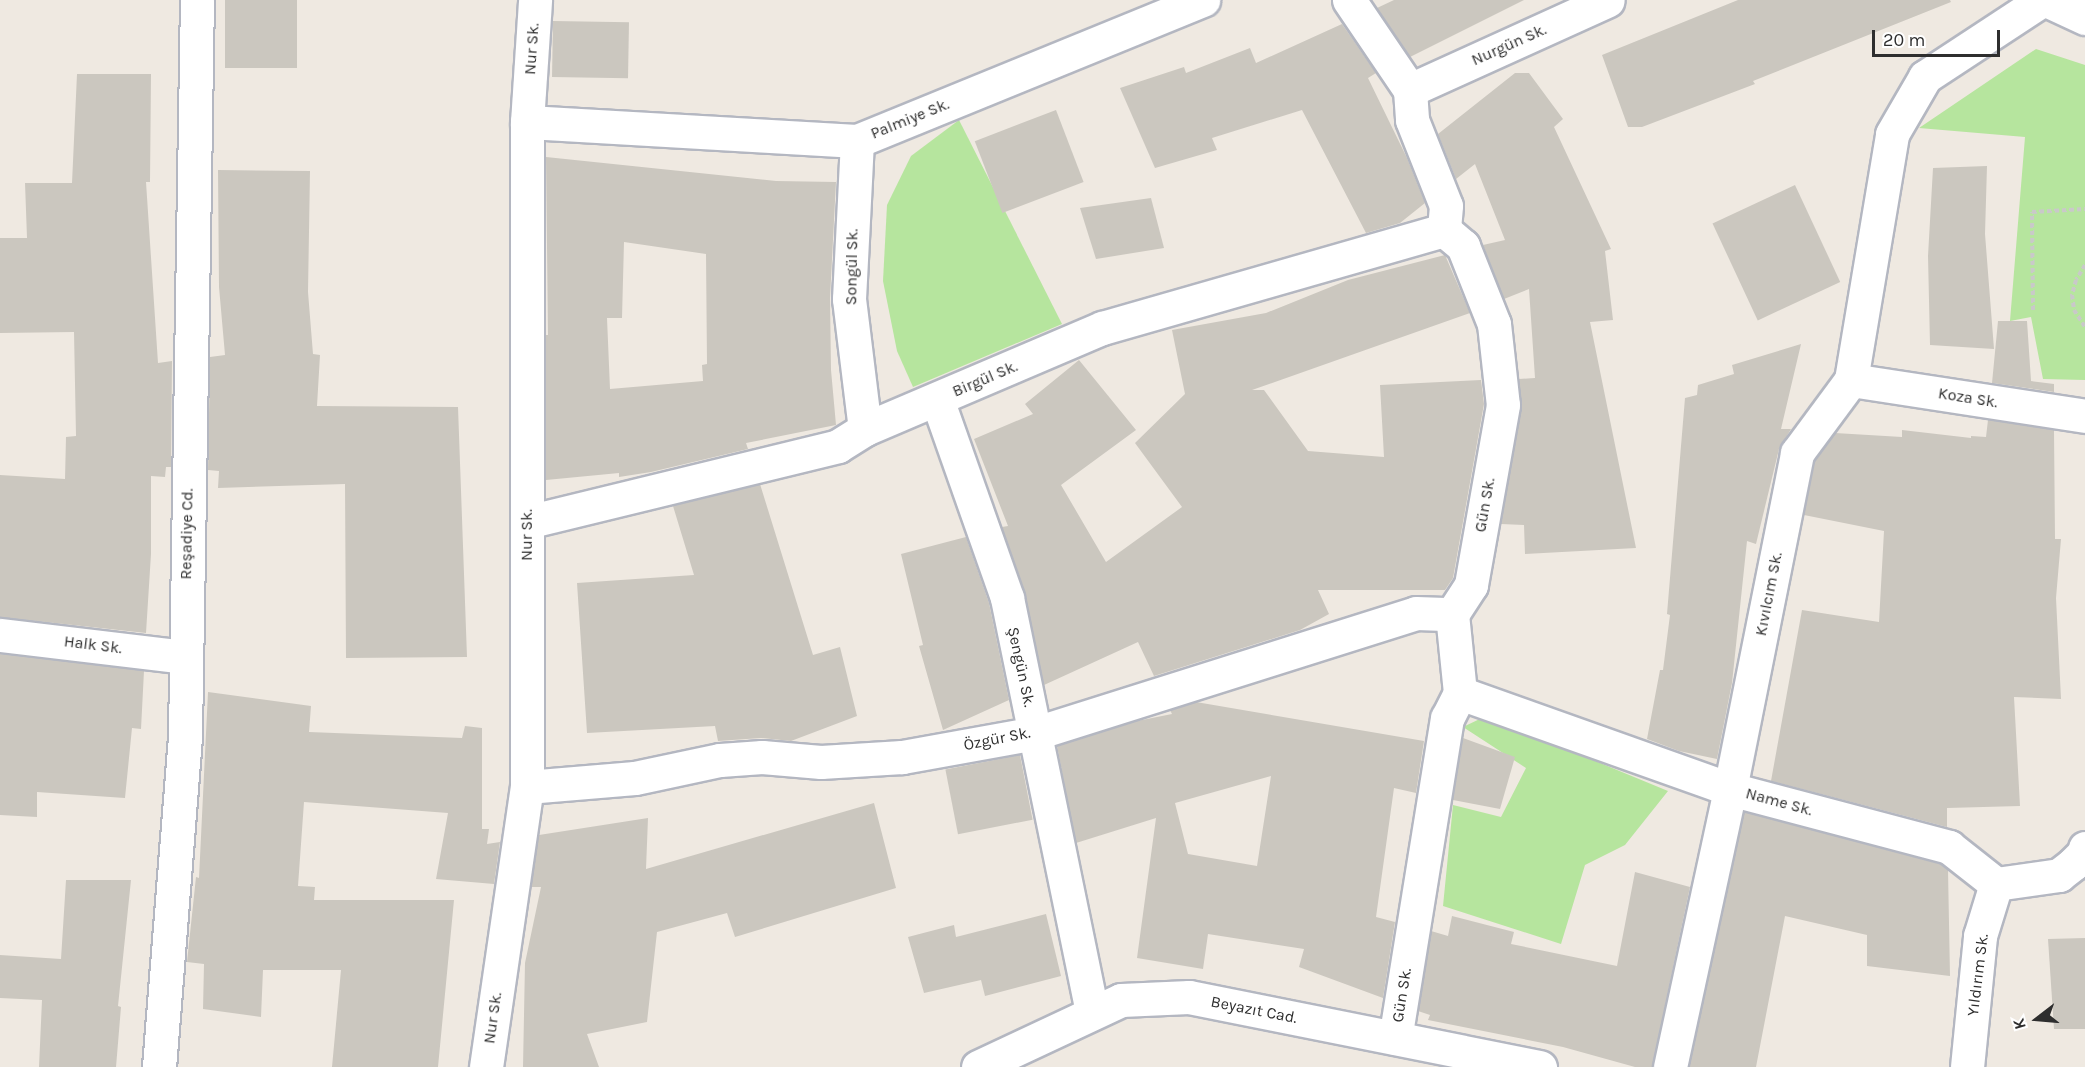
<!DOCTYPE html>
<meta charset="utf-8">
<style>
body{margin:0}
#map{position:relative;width:2085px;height:1067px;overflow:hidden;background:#efe9e1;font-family:Karla,sans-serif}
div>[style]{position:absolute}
.green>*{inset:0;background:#b6e59e}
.building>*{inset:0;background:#cbc7bf;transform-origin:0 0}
.path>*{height:4px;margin-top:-2px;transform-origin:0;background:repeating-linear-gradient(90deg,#c9c9c9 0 4.5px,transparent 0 7.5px)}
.roads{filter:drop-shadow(2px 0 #b4b7c1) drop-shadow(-2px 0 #b4b7c1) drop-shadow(0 2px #b4b7c1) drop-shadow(0 -2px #b4b7c1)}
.minor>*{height:33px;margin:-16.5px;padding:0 16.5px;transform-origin:16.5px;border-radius:16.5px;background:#fff}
span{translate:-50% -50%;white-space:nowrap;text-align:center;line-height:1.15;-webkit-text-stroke:5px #fff;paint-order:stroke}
.street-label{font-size:16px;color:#2e2e2e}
.north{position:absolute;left:2007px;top:989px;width:60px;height:60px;-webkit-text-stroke:4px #fff;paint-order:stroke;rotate:254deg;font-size:16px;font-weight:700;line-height:24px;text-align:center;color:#2e2e2e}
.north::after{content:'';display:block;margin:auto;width:21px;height:27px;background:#2e2e2e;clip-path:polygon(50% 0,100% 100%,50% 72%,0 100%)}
.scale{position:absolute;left:1872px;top:30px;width:128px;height:27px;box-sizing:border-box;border:3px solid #2e2e2e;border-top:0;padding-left:8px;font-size:18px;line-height:21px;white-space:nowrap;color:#2e2e2e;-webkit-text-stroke:4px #fff;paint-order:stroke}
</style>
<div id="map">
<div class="green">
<i style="clip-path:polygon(2036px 49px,2085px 65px,2085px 380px,2043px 379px,2031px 317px,2010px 321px,2025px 137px,1919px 128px)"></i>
<i style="clip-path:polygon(959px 120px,1062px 324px,913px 387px,897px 351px,883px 281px,887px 205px,911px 156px)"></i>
<i style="clip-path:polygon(1486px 716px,1668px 791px,1625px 845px,1585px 865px,1561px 944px,1443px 906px,1453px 805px,1501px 817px,1526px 768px,1463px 727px)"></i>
</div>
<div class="building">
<i style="left:225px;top:0;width:72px;height:68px"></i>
<i style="clip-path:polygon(1394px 0,1524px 0,1410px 57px,1377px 8px)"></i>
<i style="clip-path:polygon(1738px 0,1950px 0,1951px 2px,1753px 81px,1755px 84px,1642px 127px,1628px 127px,1602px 55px)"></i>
<i style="left:553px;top:21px;width:76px;height:56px;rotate:1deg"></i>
<i style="clip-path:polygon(1342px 24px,1376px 73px,1368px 78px,1407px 158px,1425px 203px,1400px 223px,1366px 233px,1302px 110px,1212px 138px,1217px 150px,1155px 168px,1120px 88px,1184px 67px,1186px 73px,1250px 48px,1256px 63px)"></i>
<i style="clip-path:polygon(1515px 73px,1529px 73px,1563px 119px,1554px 127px,1611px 249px,1605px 251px,1613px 320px,1590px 322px,1636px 548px,1525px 554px,1524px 525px,1501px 524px,1521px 408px,1519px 379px,1535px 378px,1529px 289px,1504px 299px,1483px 245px,1505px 240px,1475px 164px,1456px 179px,1438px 134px)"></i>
<i style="clip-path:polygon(77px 74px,151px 74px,150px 182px,146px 182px,158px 363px,172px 361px,171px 467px,166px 467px,165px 477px,151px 476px,151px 554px,146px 633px,0 617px,0 475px,65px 479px,66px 437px,76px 436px,74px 332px,0 333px,0 238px,27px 238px,25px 183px,72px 183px)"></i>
<i style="left:1056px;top:110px;width:77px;height:87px;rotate:69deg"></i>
<i style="clip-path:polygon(evenodd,546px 157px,776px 181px,836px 182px,830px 298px,831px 370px,836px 425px,746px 443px,748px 449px,651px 472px,619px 477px,619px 473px,546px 480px,546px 335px,548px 335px,546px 157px,624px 242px,706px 254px,707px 364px,702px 365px,703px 381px,610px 389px,607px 318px,622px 318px,624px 242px)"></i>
<i style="clip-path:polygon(1987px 166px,1985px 234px,1994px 349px,1930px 345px,1928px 256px,1933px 168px)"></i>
<i style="clip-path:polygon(218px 170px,310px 171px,308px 292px,313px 354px,320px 355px,317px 406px,458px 407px,467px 657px,346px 658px,345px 484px,218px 488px,219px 471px,208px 470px,210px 357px,225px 355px,219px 287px)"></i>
<i style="left:1795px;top:185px;width:107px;height:91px;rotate:65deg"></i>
<i style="clip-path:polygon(1151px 198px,1164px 248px,1096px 259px,1080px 208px)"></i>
<i style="clip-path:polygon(1445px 255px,1470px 313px,1252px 390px,1264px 390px,1308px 451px,1384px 457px,1380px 385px,1481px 380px,1484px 404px,1453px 578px,1445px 590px,1318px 590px,1329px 614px,1300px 630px,1154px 676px,1138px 642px,1044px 685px,1025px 594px,1002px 527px,1008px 526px,974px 439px,1033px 414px,1025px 404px,1079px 360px,1136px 430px,1061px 485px,1106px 562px,1182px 507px,1135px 443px,1185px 394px,1172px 330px,1266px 313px,1348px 280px)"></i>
<i style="clip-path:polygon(1998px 321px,2027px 321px,2031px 381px,2054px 384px,2054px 392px,1992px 383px)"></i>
<i style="clip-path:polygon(1801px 344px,1781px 429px,1791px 429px,1779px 449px,1756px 544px,1747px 541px,1732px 683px,1717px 759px,1679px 751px,1647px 739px,1660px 670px,1663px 670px,1670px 615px,1667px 614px,1685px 398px,1697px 395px,1698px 385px,1734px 374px,1732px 365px)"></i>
<i style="clip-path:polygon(1988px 420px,2054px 430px,2055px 539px,2061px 539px,2056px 598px,2061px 699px,2014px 697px,2020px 806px,1947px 808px,1947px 827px,1771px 781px,1802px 610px,1879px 622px,1884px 531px,1804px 515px,1815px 461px,1835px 433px,1902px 437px,1902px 430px,1971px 438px,1971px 436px,1986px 437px)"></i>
<i style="clip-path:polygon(760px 484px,813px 655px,840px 647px,857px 716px,791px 741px,761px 738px,718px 741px,715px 726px,587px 733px,577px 583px,694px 575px,673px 506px)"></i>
<i style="clip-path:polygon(966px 537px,989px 603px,1009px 700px,943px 730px,919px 646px,923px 645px,901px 554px)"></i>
<i style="clip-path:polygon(0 654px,144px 671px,141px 729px,132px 728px,125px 798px,37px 792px,37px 817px,0 815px)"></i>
<i style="clip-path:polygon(208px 692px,311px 706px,309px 732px,462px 738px,465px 726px,482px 728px,482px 829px,489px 829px,487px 844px,500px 842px,494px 884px,436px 879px,448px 813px,304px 802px,298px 886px,315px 887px,314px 900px,454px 900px,438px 1067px,332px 1067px,341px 970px,263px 970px,261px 1017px,203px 1009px,204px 964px,187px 962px,196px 877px,199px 878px)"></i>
<i style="clip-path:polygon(evenodd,1196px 702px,1424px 741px,1416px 793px,1394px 788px,1376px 917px,1395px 922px,1383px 998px,1299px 967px,1304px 949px,1208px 934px,1203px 969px,1137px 958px,1156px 818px,1076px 843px,1057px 746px,1132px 722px,1172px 714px,1170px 710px,1196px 702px,1271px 776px,1257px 866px,1188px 854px,1175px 803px,1271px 776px)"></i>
<i style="clip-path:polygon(1463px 738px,1515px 757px,1500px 809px,1453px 800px)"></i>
<i style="left:1020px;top:755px;width:66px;height:76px;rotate:79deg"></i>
<i style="clip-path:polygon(874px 803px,896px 888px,735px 937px,727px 913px,657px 932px,647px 1022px,587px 1034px,599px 1067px,523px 1067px,525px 963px,541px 887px,531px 887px,539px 835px,648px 818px,646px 869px)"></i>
<i style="clip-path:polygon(1744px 812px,1940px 864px,1948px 870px,1950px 976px,1867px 966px,1867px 935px,1785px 916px,1756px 1067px,1689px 1067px)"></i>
<i style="clip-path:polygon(1635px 872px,1690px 887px,1652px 1067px,1635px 1067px,1563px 1047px,1428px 1020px,1430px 1015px,1418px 1011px,1431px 931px,1448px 936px,1452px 916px,1514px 932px,1511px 944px,1617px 966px)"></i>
<i style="clip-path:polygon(66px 880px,131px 880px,118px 1006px,121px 1007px,116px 1067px,39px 1067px,42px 1000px,0 998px,0 955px,61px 959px)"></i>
<i style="clip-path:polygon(1046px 914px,1061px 976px,985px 996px,981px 980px,924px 993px,908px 937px,954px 925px,956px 937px)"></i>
<i style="clip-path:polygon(2085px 938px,2085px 1029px,2054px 1029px,2048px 939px)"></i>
</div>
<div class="path">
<i style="left:2085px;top:265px;width:17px;rotate:121deg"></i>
<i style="left:2076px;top:280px;width:16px;rotate:105deg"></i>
<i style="left:2072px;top:295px;width:15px;rotate:82deg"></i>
<i style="left:2074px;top:310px;width:20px;rotate:57deg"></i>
<i style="left:2033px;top:310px;width:98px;rotate:-90.6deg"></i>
<i style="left:2032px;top:212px;width:53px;rotate:-3.2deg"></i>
</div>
<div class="roads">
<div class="minor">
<i style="left:1349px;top:0;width:109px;rotate:55.9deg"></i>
<i style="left:1410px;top:90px;width:30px;rotate:86deg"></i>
<i style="left:1412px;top:120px;width:92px;rotate:68.4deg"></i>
<i style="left:1446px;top:206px;width:24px;rotate:95deg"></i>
<i style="left:1444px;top:230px;width:25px;rotate:40deg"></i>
<i style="left:1463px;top:246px;width:84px;rotate:68.3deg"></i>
<i style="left:1494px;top:324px;width:81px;rotate:83.7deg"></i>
<i style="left:1503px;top:405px;width:183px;rotate:100.1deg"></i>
<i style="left:1471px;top:585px;width:35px;rotate:123deg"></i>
<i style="left:1452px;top:614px;width:79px;rotate:84.2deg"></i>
<i style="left:1460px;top:693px;width:28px;rotate:117deg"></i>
<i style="left:1447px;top:718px;width:324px;rotate:99.2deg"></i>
<i style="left:2046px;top:0;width:43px;rotate:24.8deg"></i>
<i style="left:1410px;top:90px;width:217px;rotate:-24.4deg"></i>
<i style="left:527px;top:122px;width:331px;rotate:3.3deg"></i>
<i style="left:857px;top:141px;width:374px;rotate:-22.2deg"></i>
<i style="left:857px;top:141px;width:158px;rotate:92.9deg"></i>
<i style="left:849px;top:299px;width:131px;rotate:83deg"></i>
<i style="left:1851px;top:380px;width:237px;rotate:8.7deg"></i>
<i style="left:937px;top:399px;width:211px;rotate:70.6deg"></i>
<i style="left:1007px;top:598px;width:423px;rotate:78.4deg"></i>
<i style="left:527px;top:522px;width:320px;rotate:-13.7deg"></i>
<i style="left:838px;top:446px;width:32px;rotate:-32deg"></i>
<i style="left:865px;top:429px;width:258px;rotate:-23.1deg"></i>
<i style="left:1102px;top:328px;width:356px;rotate:-16deg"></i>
<i style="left:0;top:635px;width:186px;rotate:6.8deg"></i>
<i style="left:1460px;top:693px;width:287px;rotate:19.6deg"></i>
<i style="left:1730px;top:789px;width:227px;rotate:14.8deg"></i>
<i style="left:1949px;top:847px;width:60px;rotate:38.2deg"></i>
<i style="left:1996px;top:884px;width:64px;rotate:-8.1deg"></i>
<i style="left:2059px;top:875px;width:18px;rotate:-38deg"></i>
<i style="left:2073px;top:864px;width:17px;rotate:-45deg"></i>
<i style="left:2085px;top:852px;width:4px;rotate:-90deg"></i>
<i style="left:527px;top:787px;width:108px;rotate:-4.8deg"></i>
<i style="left:635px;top:778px;width:87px;rotate:-12deg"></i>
<i style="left:720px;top:760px;width:42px;rotate:-4.1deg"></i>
<i style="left:762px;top:757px;width:59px;rotate:4.8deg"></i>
<i style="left:821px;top:762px;width:81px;rotate:-3.5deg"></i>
<i style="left:902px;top:757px;width:136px;rotate:-10.2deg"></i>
<i style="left:1036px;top:733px;width:398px;rotate:-17.5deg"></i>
<i style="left:1416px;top:613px;width:36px;rotate:2deg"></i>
<i style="left:159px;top:1067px;width:332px;rotate:-85.5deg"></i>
<i style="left:185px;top:736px;width:736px;rotate:-89.07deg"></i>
<i style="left:486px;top:1067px;width:283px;rotate:-81.7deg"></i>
<i style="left:527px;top:787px;width:665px;rotate:-90deg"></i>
<i style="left:527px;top:122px;width:122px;rotate:-86.2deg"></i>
<i style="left:978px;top:1067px;width:158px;rotate:-25.1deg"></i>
<i style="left:1121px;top:1000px;width:68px;rotate:-2.5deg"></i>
<i style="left:1189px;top:997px;width:358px;rotate:11.3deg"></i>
<i style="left:1670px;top:1067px;width:284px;rotate:-77.8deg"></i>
<i style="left:1730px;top:789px;width:343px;rotate:-78.7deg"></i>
<i style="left:1797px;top:453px;width:91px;rotate:-53.5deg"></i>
<i style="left:1851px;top:380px;width:249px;rotate:-80.5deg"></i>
<i style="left:1892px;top:134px;width:66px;rotate:-59.9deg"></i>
<i style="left:1925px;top:77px;width:140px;rotate:-33.3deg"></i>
<i style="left:1967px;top:1067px;width:132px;rotate:-84.3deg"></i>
<i style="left:1980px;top:936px;width:54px;rotate:-72.9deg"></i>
</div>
</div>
<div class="street-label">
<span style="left:1509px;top:45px;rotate:-24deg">Nurgün Sk.</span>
<span style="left:532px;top:49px;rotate:-86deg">Nur Sk.</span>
<span style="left:910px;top:119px;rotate:-22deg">Palmiye Sk.</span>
<span style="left:852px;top:267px;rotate:-89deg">Songül Sk.</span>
<span style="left:985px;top:379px;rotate:-23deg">Birgül Sk.</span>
<span style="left:1968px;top:398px;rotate:9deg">Koza Sk.</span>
<span style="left:1485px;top:505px;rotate:-80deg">Gün Sk.</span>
<span style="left:187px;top:534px;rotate:-89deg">Reşadiye Cd.</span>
<span style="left:527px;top:535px;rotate:-90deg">Nur Sk.</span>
<span style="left:1769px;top:594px;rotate:-79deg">Kıvılcım Sk.</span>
<span style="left:93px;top:645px;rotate:7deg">Halk Sk.</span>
<span style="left:1021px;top:667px;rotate:78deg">Şengün Sk.</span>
<span style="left:997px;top:739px;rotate:-11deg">Özgür Sk.</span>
<span style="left:1779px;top:802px;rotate:15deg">Name Sk.</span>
<span style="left:1978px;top:975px;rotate:-83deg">Yıldırım Sk.</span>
<span style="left:1402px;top:995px;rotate:-81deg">Gün Sk.</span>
<span style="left:1254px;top:1010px;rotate:11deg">Beyazıt Cad.</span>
<span style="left:493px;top:1018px;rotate:-82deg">Nur Sk.</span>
</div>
<div class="north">K</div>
<div class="scale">20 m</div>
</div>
